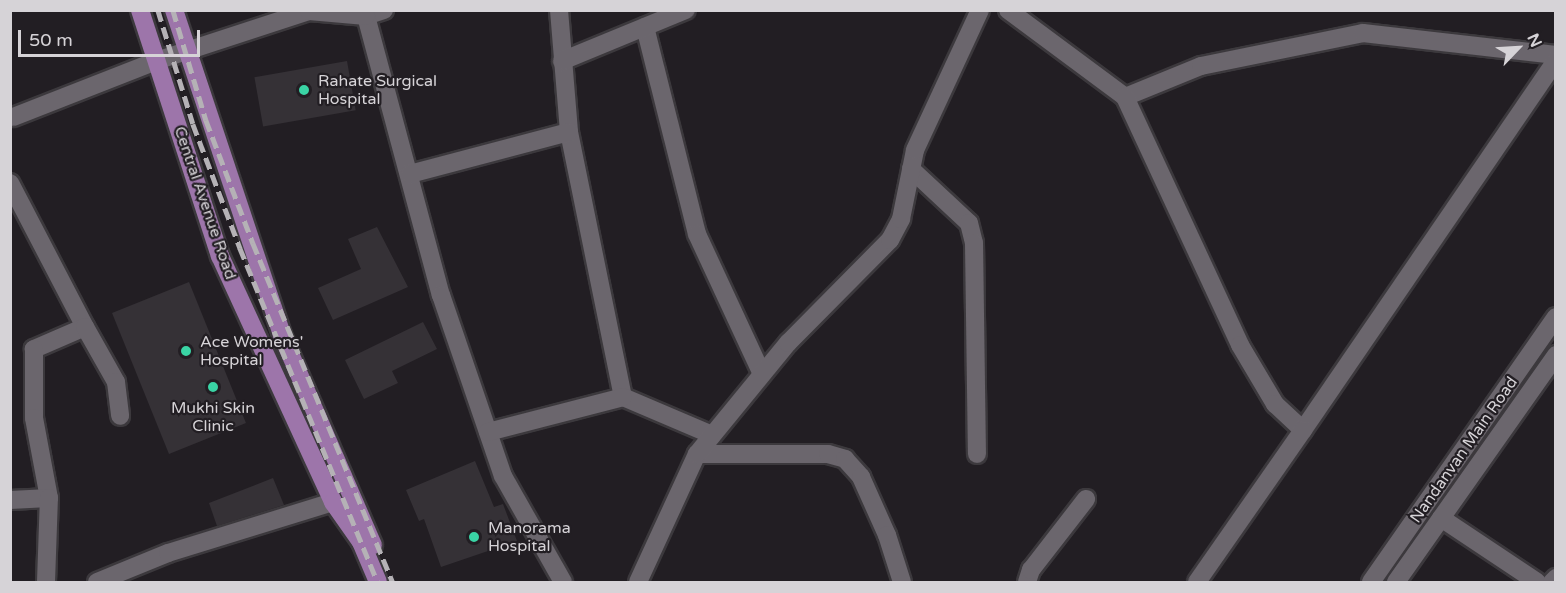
<!DOCTYPE html>
<style>
body{margin:0}
#map{position:relative;width:1566px;height:593px;overflow:hidden;background:#221e23;font-family:"Varela Round",sans-serif}
div>[style]{position:absolute}
.building>*{inset:0;background:#353136;transform-origin:0 0}
.roads{filter:drop-shadow(2px 0 #3c393d) drop-shadow(-2px 0 #3c393d) drop-shadow(0 2px #3c393d) drop-shadow(0 -2px #3c393d)}
.street>*{height:18px;margin:-9px;padding:0 9px;transform-origin:9px;border-radius:9px;background:#6b666d}
.secondary>*{height:18px;margin:-9px;padding:0 9px;transform-origin:9px;border-radius:9px;background:#6b666d}
.primary>*{height:18px;margin:-9px;padding:0 9px;transform-origin:9px;border-radius:9px;background:#9d75aa}
.rail>*{height:4.5px;margin-top:-2.25px;transform-origin:0;background:repeating-linear-gradient(90deg,#b5b2b6 0 12px,transparent 0 18px)}
.dots>*{width:16px;height:16px;translate:-50% -50%;box-sizing:border-box;border:3px solid #221e23;border-radius:50%}
span{translate:-50% -50%;white-space:nowrap;text-align:center;line-height:1.15;-webkit-text-stroke:4.5px #221e23;paint-order:stroke}
.poi-label{font-size:16px;color:#d6d3d7}
.left{translate:0 -50%;text-align:left}
.street-label{font-size:16px;color:#d6d3d7}
.frame{position:absolute;inset:0;border:12px solid #d6d3d7;pointer-events:none}
.north{position:absolute;left:1488px;top:18px;width:60px;height:60px;-webkit-text-stroke:4px #221e23;paint-order:stroke;rotate:65deg;font-size:16px;font-weight:700;line-height:24px;text-align:center;color:#d6d3d7}
.north::after{content:'';display:block;margin:auto;width:21px;height:27px;background:#d6d3d7;clip-path:polygon(50% 0,100% 100%,50% 72%,0 100%)}
.scale{position:absolute;left:18px;top:30px;width:182px;height:27px;box-sizing:border-box;border:3px solid #d6d3d7;border-top:0;padding-left:8px;font-size:18px;line-height:21px;white-space:nowrap;color:#d6d3d7;-webkit-text-stroke:4px #221e23;paint-order:stroke}
</style>
<div id="map">
<div class="building">
<i style="left:347px;top:61px;width:50px;height:94px;rotate:80deg"></i>
<i style="clip-path:polygon(377px 227px,408px 287px,333px 320px,318px 288px,361px 269px,348px 239px)"></i>
<i style="left:189px;top:282px;width:152px;height:83px;rotate:68deg"></i>
<i style="clip-path:polygon(423px 322px,437px 349px,392px 371px,398px 383px,364px 399px,345px 360px)"></i>
<i style="clip-path:polygon(475px 461px,494px 507px,503px 504px,517px 541px,441px 567px,424px 519px,419px 521px,406px 490px)"></i>
<i style="clip-path:polygon(273px 478px,284px 505px,217px 526px,209px 503px)"></i>
</div>
<div class="roads">
<div class="street">
<i style="left:384px;top:10px;width:19px;rotate:162deg"></i>
<i style="left:366px;top:16px;width:289px;rotate:75deg"></i>
<i style="left:441px;top:295px;width:191px;rotate:71.1deg"></i>
<i style="left:503px;top:476px;width:122px;rotate:60.5deg"></i>
<i style="left:559px;top:10px;width:122px;rotate:85.3deg"></i>
<i style="left:569px;top:132px;width:270px;rotate:78.5deg"></i>
<i style="left:623px;top:397px;width:97px;rotate:23.1deg"></i>
<i style="left:1008px;top:10px;width:146px;rotate:36.6deg"></i>
<i style="left:1125px;top:97px;width:82px;rotate:-22.2deg"></i>
<i style="left:1201px;top:66px;width:165px;rotate:-11.5deg"></i>
<i style="left:1363px;top:33px;width:194px;rotate:6.5deg"></i>
<i style="left:645px;top:27px;width:213px;rotate:75.9deg"></i>
<i style="left:697px;top:234px;width:154px;rotate:65.1deg"></i>
<i style="left:562px;top:61px;width:134px;rotate:-22.4deg"></i>
<i style="left:1125px;top:97px;width:273px;rotate:65.1deg"></i>
<i style="left:1240px;top:345px;width:69px;rotate:59.3deg"></i>
<i style="left:1275px;top:404px;width:38px;rotate:43deg"></i>
<i style="left:1303px;top:430px;width:447px;rotate:-55.6deg"></i>
<i style="left:13px;top:117px;width:154px;rotate:-21.4deg"></i>
<i style="left:156px;top:61px;width:161px;rotate:-18.1deg"></i>
<i style="left:309px;top:11px;width:57px;rotate:5deg"></i>
<i style="left:911px;top:169px;width:79px;rotate:43deg"></i>
<i style="left:969px;top:223px;width:21px;rotate:76deg"></i>
<i style="left:974px;top:243px;width:211px;rotate:89.2deg"></i>
<i style="left:410px;top:174px;width:164px;rotate:-14.8deg"></i>
<i style="left:10px;top:183px;width:162px;rotate:62.5deg"></i>
<i style="left:85px;top:327px;width:56px;rotate:156.7deg"></i>
<i style="left:34px;top:349px;width:69px;rotate:90deg"></i>
<i style="left:34px;top:418px;width:81px;rotate:79.4deg"></i>
<i style="left:49px;top:498px;width:39px;rotate:177deg"></i>
<i style="left:85px;top:327px;width:63px;rotate:60.6deg"></i>
<i style="left:116px;top:382px;width:34px;rotate:83deg"></i>
<i style="left:488px;top:432px;width:139px;rotate:-14.5deg"></i>
<i style="left:697px;top:454px;width:131px"></i>
<i style="left:828px;top:454px;width:18px;rotate:16deg"></i>
<i style="left:845px;top:459px;width:24px;rotate:48deg"></i>
<i style="left:861px;top:477px;width:64px;rotate:65.9deg"></i>
<i style="left:887px;top:535px;width:49px;rotate:72.3deg"></i>
<i style="left:1441px;top:518px;width:115px;rotate:33.7deg"></i>
<i style="left:46px;top:582px;width:84px;rotate:-88deg"></i>
<i style="left:97px;top:582px;width:77px;rotate:-22.2deg"></i>
<i style="left:168px;top:553px;width:173px;rotate:-17.2deg"></i>
<i style="left:638px;top:582px;width:141px;rotate:-65.3deg"></i>
<i style="left:697px;top:454px;width:144px;rotate:-50.7deg"></i>
<i style="left:788px;top:343px;width:145px;rotate:-45.3deg"></i>
<i style="left:890px;top:240px;width:24px;rotate:-62deg"></i>
<i style="left:901px;top:219px;width:70px;rotate:-78.5deg"></i>
<i style="left:915px;top:150px;width:154px;rotate:-65.1deg"></i>
<i style="left:1027px;top:582px;width:13px;rotate:-72deg"></i>
<i style="left:1031px;top:570px;width:90px;rotate:-52.2deg"></i>
<i style="left:1197px;top:582px;width:185px;rotate:-55.1deg"></i>
<i style="left:1552px;top:582px;width:6px;rotate:-45deg"></i>
</div>
<div class="secondary">
<i style="left:1371px;top:582px;width:323px;rotate:-55.1deg"></i>
<i style="left:1396px;top:582px;width:278px;rotate:-54.8deg"></i>
</div>
<div class="primary">
<i style="left:140px;top:10px;width:259px;rotate:72deg"></i>
<i style="left:220px;top:256px;width:271px;rotate:65.3deg"></i>
<i style="left:333px;top:502px;width:49px;rotate:55deg"></i>
<i style="left:361px;top:542px;width:43px;rotate:67deg"></i>
<i style="left:174px;top:10px;width:342px;rotate:71.6deg"></i>
<i style="left:282px;top:335px;width:229px;rotate:66.6deg"></i>
</div>
</div>
<div class="rail">
<i style="left:158px;top:10px;width:119px;rotate:72.9deg"></i>
<i style="left:193px;top:124px;width:133px;rotate:69.2deg"></i>
<i style="left:240px;top:248px;width:361px;rotate:67.6deg"></i>
<i style="left:173px;top:10px;width:115px;rotate:73.3deg"></i>
<i style="left:206px;top:120px;width:132px;rotate:69.1deg"></i>
<i style="left:253px;top:243px;width:367px;rotate:67.6deg"></i>
</div>
<div class="dots">
<i style="left:304px;top:90px;background:#3ad4a5"></i>
<i style="left:186px;top:351px;background:#3ad4a5"></i>
<i style="left:213px;top:387px;background:#3ad4a5"></i>
<i style="left:474px;top:537px;background:#3ad4a5"></i>
</div>
<div class="poi-label">
<span class="left" style="left:318px;top:90px">Rahate Surgical<br>Hospital</span>
<span class="left" style="left:200px;top:351px">Ace Womens'<br>Hospital</span>
<span style="left:213px;top:417px">Mukhi Skin<br>Clinic</span>
<span class="left" style="left:488px;top:537px">Manorama<br>Hospital</span>
</div>
<div class="street-label">
<span style="left:205px;top:203px;rotate:71deg">Central Avenue Road</span>
<span style="left:1464px;top:450px;rotate:-55deg">Nandanvan Main Road</span>
</div>
<div class="frame"></div>
<div class="north">N</div>
<div class="scale">50 m</div>
</div>
